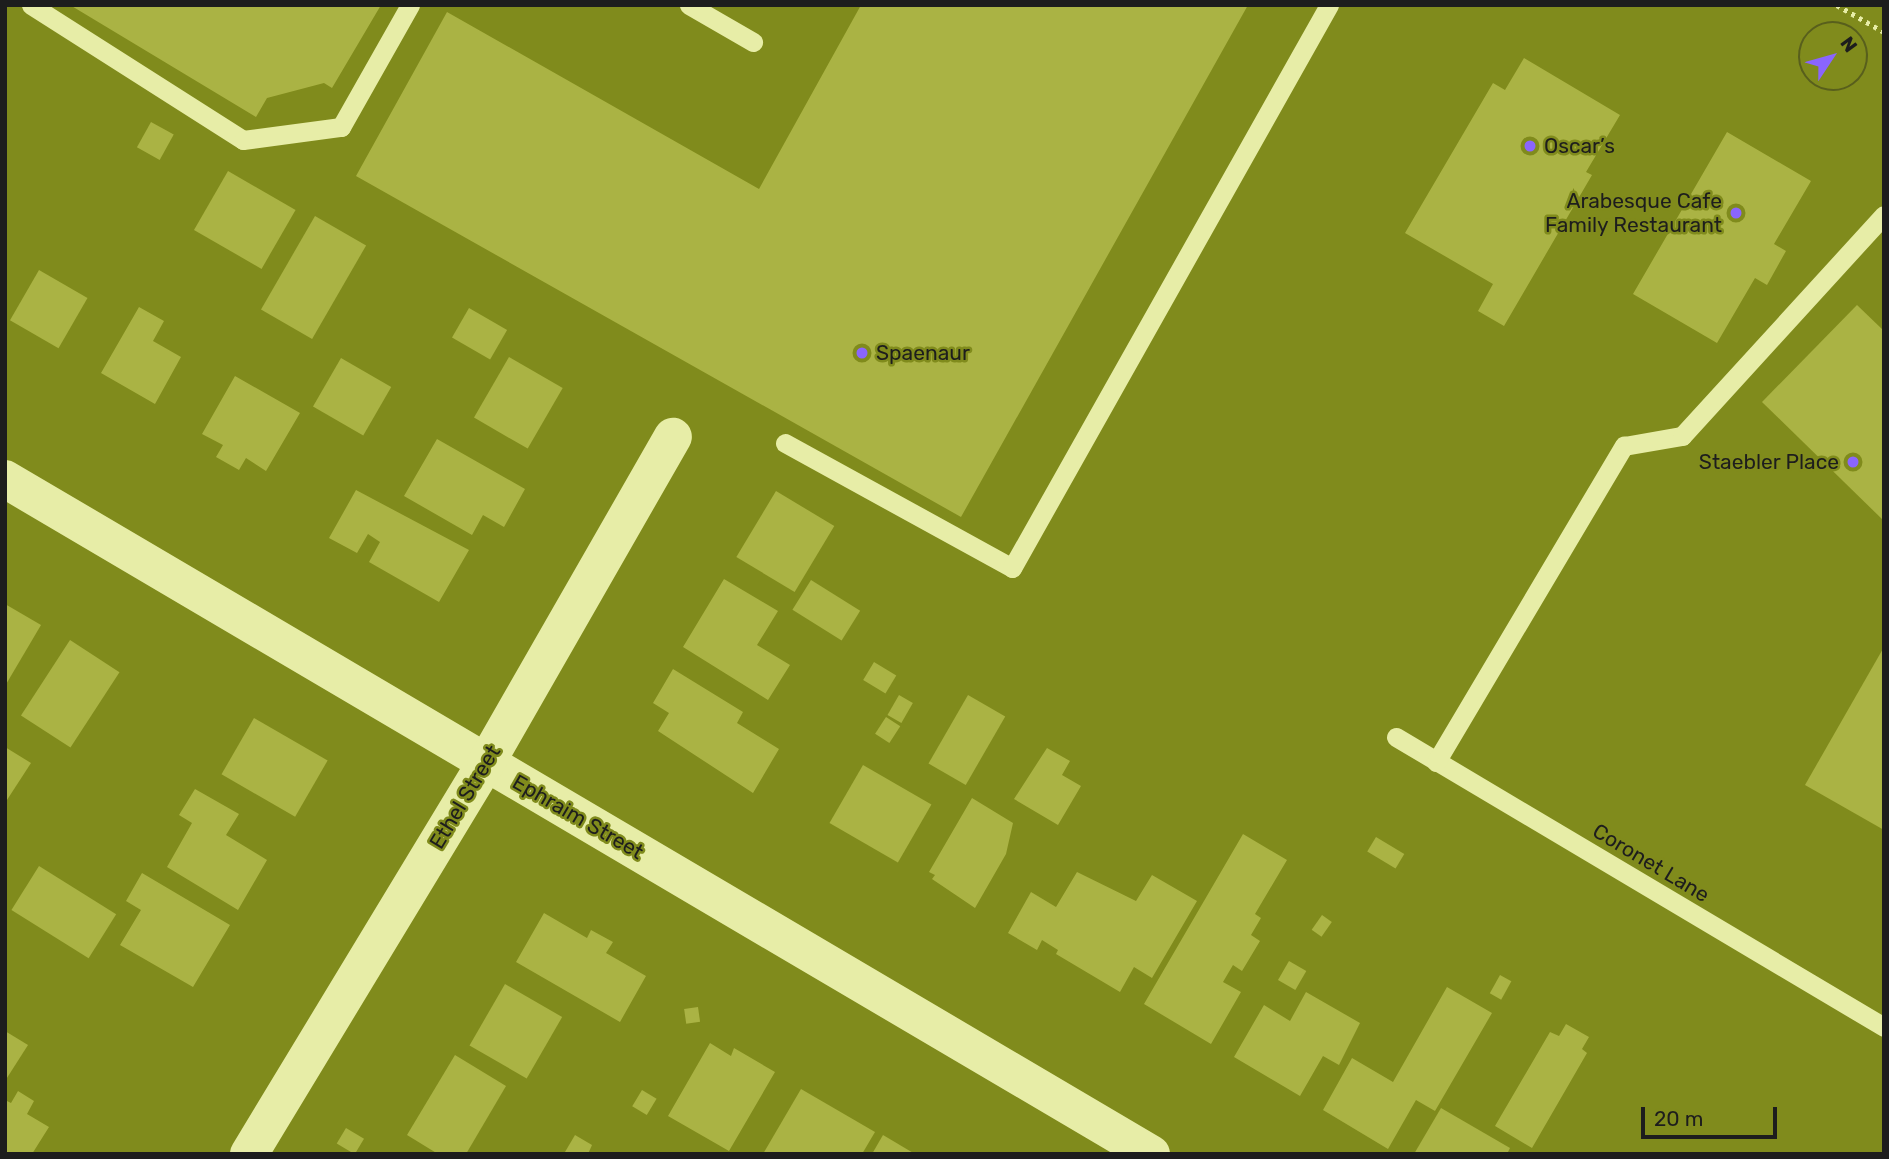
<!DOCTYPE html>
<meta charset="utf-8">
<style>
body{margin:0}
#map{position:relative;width:1889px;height:1159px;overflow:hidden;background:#808b1c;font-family:Rubik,sans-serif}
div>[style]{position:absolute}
.building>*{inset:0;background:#aab344;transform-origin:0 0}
.path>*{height:4.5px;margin-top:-2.25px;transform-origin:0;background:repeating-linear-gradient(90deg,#e7eda7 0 3.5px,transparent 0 8.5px)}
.lane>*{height:19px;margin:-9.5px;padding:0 9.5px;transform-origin:9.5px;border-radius:9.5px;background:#e7eda7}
.street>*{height:38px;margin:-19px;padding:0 19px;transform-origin:19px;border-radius:19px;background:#e7eda7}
.dots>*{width:19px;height:19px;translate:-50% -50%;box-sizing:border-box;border:4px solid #808b1c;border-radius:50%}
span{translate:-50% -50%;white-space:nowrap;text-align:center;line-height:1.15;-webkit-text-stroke:5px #808b1c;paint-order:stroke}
.poi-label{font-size:21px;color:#1d1d1d}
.left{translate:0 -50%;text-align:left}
.right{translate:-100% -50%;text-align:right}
.street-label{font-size:21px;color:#1d1d1d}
.frame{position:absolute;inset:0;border:7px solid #1d1d1d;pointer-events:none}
.north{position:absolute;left:1798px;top:21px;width:70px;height:70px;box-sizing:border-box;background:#808b1c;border:2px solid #585f1c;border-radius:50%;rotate:54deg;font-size:19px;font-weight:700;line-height:28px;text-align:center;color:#1d1d1d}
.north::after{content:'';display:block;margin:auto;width:24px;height:32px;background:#8a65fd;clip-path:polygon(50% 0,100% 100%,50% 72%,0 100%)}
.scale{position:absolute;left:1641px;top:1107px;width:136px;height:32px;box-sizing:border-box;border:4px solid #1d1d1d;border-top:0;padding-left:9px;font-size:21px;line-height:24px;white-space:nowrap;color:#1d1d1d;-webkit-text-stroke:5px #808b1c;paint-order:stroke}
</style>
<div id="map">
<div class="building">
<i style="clip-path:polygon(70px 5px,381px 5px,332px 88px,324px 83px,267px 98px,256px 117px)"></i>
<i style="clip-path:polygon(861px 5px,1248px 5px,961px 517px,356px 176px,447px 12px,759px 189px)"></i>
<i style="clip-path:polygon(1524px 58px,1620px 115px,1586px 172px,1592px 175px,1504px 326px,1478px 311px,1493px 284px,1405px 233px,1493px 83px,1505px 90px)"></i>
<i style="left:151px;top:122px;width:26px;height:29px;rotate:29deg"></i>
<i style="clip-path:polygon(1727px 132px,1811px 181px,1774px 244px,1786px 251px,1767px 285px,1755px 278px,1717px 343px,1633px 294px)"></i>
<i style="left:228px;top:171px;width:78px;height:68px;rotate:30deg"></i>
<i style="left:315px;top:216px;width:59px;height:108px;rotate:30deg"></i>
<i style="left:39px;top:270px;width:56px;height:58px;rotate:30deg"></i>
<i style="clip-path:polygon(1857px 305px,1884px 331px,1884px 521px,1762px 402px)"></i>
<i style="clip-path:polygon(139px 307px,164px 321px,153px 341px,181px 357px,155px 404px,101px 373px)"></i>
<i style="left:469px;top:308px;width:44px;height:34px;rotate:30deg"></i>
<i style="left:509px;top:357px;width:62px;height:70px;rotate:30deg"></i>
<i style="left:341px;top:358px;width:58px;height:56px;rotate:30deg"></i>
<i style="clip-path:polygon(235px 376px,300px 413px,266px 471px,246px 458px,239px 470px,216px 457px,223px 445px,202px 434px)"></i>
<i style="clip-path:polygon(437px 439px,525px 489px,504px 527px,483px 515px,472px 535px,404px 496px)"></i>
<i style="clip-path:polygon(356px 490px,469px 550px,439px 602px,369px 562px,380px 542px,368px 534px,357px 553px,329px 538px)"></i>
<i style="left:776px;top:491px;width:68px;height:77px;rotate:31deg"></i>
<i style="clip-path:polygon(724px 579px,778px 611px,757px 645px,790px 665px,768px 700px,683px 647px)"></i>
<i style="left:811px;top:580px;width:58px;height:35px;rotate:32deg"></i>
<i style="clip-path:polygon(5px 604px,41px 625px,5px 686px)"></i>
<i style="left:70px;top:640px;width:59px;height:90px;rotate:33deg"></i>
<i style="clip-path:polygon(1884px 647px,1884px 830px,1805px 785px)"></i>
<i style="left:874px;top:662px;width:26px;height:21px;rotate:31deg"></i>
<i style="clip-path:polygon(673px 669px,743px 712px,737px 723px,779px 749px,753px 793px,658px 731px,669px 713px,653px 703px)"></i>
<i style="left:899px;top:695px;width:16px;height:23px;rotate:30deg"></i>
<i style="left:968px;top:695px;width:43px;height:79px;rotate:30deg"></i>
<i style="left:886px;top:717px;width:17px;height:20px;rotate:33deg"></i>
<i style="left:254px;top:718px;width:85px;height:65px;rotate:30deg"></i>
<i style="clip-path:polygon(5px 747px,31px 763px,5px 803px)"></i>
<i style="clip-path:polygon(1047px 748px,1070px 761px,1062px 775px,1081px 786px,1058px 825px,1014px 799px)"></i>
<i style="left:863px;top:765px;width:79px;height:67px;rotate:30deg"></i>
<i style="clip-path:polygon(195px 789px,239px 814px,226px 835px,267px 860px,238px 910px,167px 867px,192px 823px,179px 815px)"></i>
<i style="clip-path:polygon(972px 798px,1013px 823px,1006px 854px,975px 908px,932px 879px,935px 875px,929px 872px)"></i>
<i style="clip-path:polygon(1243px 834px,1287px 860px,1255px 914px,1261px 918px,1251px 935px,1260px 941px,1242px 971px,1233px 965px,1223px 982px,1241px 992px,1211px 1044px,1144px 1004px)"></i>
<i style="left:1376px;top:837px;width:33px;height:17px;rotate:31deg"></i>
<i style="left:39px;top:866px;width:91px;height:52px;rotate:32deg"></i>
<i style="clip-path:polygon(1077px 872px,1136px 901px,1152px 875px,1197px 901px,1152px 978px,1134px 967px,1120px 992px,1056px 954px,1058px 950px,1042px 940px,1037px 950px,1008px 933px,1031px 892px,1056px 907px)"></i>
<i style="clip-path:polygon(142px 873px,230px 925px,193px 987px,120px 945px,141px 910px,126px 901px)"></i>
<i style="clip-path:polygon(544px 913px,587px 938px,591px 930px,613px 942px,606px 953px,646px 976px,620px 1022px,516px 962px)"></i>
<i style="left:1322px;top:915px;width:12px;height:18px;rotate:35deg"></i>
<i style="left:1289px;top:961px;width:20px;height:22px;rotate:30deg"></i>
<i style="left:1500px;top:975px;width:13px;height:21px;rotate:29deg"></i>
<i style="left:505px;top:984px;width:66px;height:71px;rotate:30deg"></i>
<i style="clip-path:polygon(1447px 987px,1492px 1013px,1435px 1111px,1416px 1100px,1388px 1149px,1323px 1110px,1352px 1058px,1393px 1082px)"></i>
<i style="clip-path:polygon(1306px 992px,1360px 1023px,1339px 1065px,1323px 1056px,1300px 1096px,1234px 1057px,1264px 1005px,1290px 1021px)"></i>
<i style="left:698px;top:1007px;width:15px;height:14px;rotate:82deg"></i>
<i style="clip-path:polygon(1566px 1024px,1589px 1037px,1582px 1049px,1587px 1053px,1532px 1148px,1495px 1126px,1550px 1032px,1559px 1036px)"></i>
<i style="clip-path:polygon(5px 1031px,28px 1045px,5px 1081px)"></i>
<i style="clip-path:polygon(710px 1043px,731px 1056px,734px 1048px,775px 1072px,729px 1151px,668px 1116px)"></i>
<i style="clip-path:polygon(455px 1055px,506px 1086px,466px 1154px,438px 1154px,407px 1135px)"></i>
<i style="clip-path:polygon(801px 1089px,875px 1132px,862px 1154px,763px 1154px)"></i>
<i style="left:642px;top:1090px;width:17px;height:19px;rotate:31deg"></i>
<i style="clip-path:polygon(18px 1091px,34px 1101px,27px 1114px,49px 1127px,32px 1154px,5px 1154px,5px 1100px,11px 1103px)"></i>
<i style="clip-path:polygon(1441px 1108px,1510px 1148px,1507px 1154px,1414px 1154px)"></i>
<i style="left:346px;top:1128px;width:21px;height:18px;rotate:31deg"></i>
<i style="clip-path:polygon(575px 1135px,592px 1145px,588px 1154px,565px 1152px)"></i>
<i style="clip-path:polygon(883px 1135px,915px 1154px,872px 1154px)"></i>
</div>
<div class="path">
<i style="left:1837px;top:5px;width:54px;rotate:29.9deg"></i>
</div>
<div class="lane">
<i style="left:31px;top:5px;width:251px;rotate:32.5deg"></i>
<i style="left:243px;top:140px;width:99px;rotate:-7.6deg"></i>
<i style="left:341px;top:127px;width:140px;rotate:-60.5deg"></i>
<i style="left:689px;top:5px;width:74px;rotate:30deg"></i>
<i style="left:785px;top:443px;width:259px;rotate:28.8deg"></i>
<i style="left:1012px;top:568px;width:646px;rotate:-60.62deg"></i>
<i style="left:1396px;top:737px;width:568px;rotate:30.72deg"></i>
<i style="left:1436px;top:762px;width:368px;rotate:-59.3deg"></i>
<i style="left:1624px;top:446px;width:59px;rotate:-9.8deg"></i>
<i style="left:1682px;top:436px;width:299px;rotate:-47.6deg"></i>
</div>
<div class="street">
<i style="left:5px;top:479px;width:1330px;rotate:30.5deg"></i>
<i style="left:249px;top:1154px;width:457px;rotate:-58.8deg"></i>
<i style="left:486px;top:763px;width:376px;rotate:-60.2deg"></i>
</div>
<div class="dots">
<i style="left:1530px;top:146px;background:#8a65fd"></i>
<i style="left:1736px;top:213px;background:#8a65fd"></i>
<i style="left:862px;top:353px;background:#8a65fd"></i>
<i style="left:1853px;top:462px;background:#8a65fd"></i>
</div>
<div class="poi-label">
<span class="left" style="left:1544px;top:146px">Oscar’s</span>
<span class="right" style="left:1722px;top:213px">Arabesque Cafe<br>Family Restaurant</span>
<span class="left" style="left:876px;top:353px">Spaenaur</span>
<span class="right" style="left:1839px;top:462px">Staebler Place</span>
</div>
<div class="street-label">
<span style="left:465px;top:797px;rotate:-59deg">Ethel Street</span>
<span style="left:578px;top:817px;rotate:30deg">Ephraim Street</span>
<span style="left:1651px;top:863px;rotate:31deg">Coronet Lane</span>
</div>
<div class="frame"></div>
<div class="north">N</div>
<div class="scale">20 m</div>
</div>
